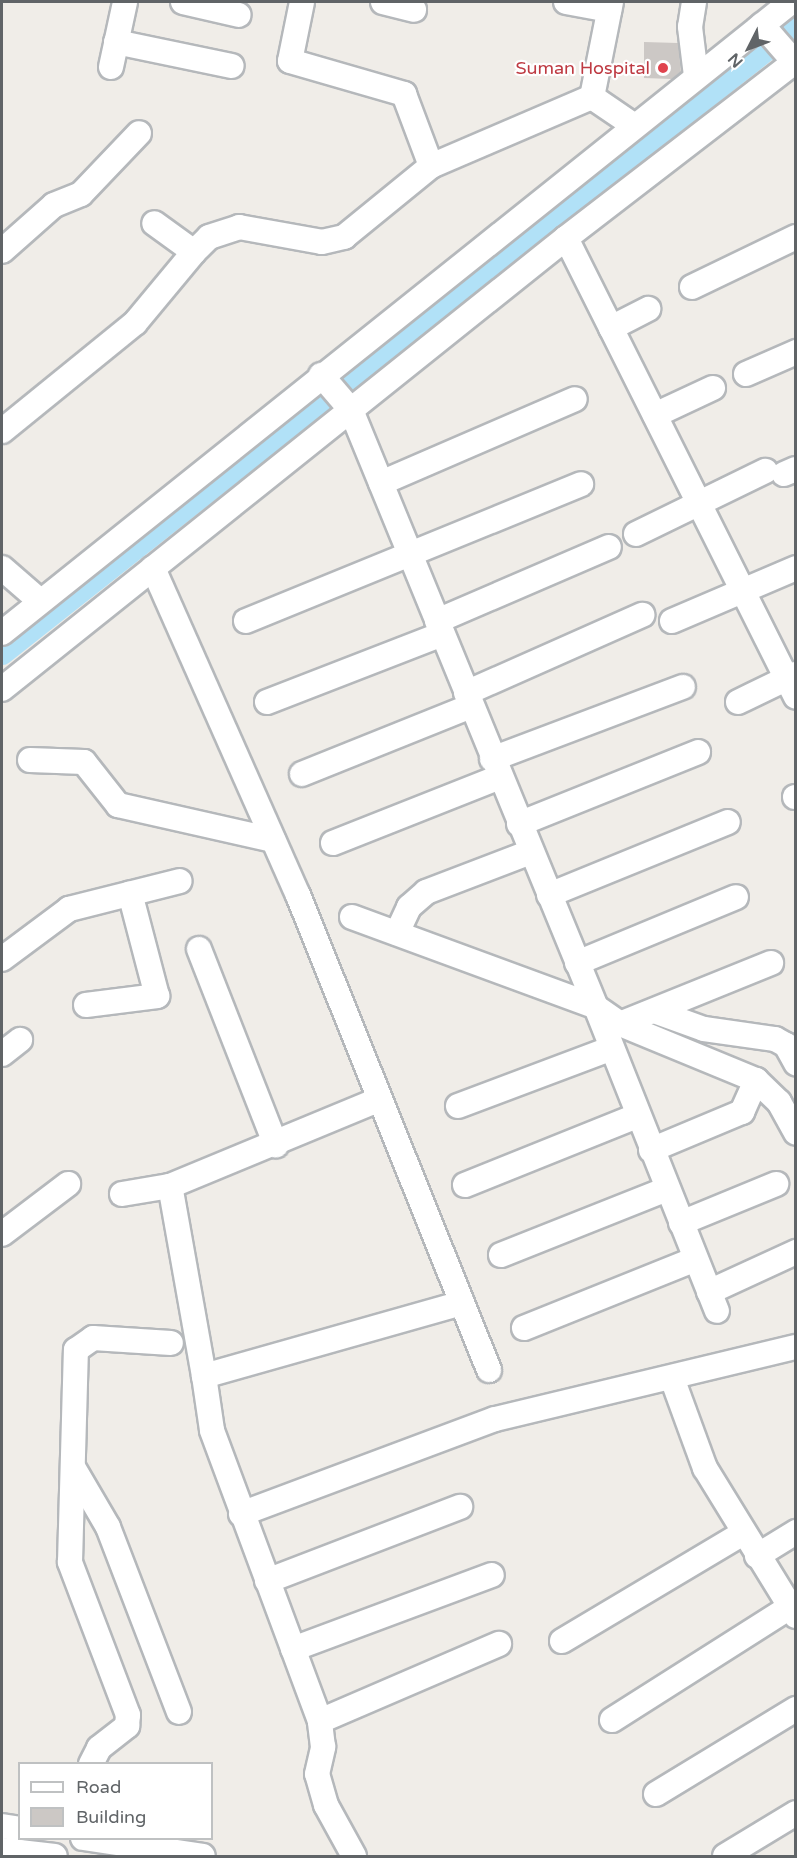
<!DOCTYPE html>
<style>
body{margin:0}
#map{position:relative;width:797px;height:1858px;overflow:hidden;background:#f0ede8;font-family:"Varela Round",sans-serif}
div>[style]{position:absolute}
.canal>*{height:21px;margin:-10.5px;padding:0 10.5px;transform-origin:10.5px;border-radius:10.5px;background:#b1e1f7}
.building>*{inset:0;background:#ccc8c5}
.roads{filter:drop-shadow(2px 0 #b5b8bb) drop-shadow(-2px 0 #b5b8bb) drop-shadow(0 2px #b5b8bb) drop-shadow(0 -2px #b5b8bb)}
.minor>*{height:24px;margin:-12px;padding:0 12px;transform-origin:12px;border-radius:12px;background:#fff}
.dots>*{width:16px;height:16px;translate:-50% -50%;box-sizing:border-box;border:3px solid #fff;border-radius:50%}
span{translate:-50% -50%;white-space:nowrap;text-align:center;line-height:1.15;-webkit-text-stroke:4.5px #fff;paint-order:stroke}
.health-label{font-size:18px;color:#be3a42}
.right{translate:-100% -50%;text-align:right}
.frame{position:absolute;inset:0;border:3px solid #606467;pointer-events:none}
.legend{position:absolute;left:18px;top:1762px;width:195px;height:78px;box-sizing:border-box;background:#fff;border:2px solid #bfc1c2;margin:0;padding:8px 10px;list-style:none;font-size:18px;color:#606467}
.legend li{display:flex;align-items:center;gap:12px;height:30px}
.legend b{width:30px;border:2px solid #bfc1c2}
.north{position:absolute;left:719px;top:18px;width:60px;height:60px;-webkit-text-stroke:4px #fff;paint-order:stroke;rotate:228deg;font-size:16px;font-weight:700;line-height:24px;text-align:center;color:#606467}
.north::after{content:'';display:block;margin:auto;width:21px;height:27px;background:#606467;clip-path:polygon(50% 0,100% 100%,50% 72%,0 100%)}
</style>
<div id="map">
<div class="canal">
<i style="left:2px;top:654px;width:1012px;rotate:-38.3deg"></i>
</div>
<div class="building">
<i style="clip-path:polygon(644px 42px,678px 43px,681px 72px,672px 79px,644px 78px)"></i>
</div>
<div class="roads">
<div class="minor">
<i style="left:183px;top:2px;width:57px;rotate:13.1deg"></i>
<i style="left:302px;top:2px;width:60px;rotate:101.5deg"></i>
<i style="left:290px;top:61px;width:119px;rotate:16.1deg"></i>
<i style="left:404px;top:94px;width:77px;rotate:69.4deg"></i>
<i style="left:383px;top:2px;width:32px;rotate:14deg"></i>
<i style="left:566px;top:2px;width:44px;rotate:10.5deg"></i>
<i style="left:611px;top:2px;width:97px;rotate:101.3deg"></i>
<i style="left:592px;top:97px;width:50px;rotate:34.3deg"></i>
<i style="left:694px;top:2px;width:25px;rotate:99deg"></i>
<i style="left:690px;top:27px;width:49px;rotate:83deg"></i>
<i style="left:762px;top:25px;width:52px;rotate:48.9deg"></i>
<i style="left:116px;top:42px;width:118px;rotate:11.7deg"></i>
<i style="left:111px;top:67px;width:66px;rotate:-77.8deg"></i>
<i style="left:566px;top:238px;width:513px;rotate:63.39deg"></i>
<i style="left:2px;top:251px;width:69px;rotate:-41.5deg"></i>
<i style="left:54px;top:205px;width:29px;rotate:-22deg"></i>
<i style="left:81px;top:194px;width:84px;rotate:-46.4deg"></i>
<i style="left:194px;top:252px;width:21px;rotate:-45deg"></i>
<i style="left:209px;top:237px;width:32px;rotate:-18deg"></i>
<i style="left:239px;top:227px;width:84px;rotate:10.2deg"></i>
<i style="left:322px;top:242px;width:23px;rotate:-13deg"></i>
<i style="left:344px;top:237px;width:112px;rotate:-39.2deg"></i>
<i style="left:431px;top:166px;width:175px;rotate:-23.2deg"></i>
<i style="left:692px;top:287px;width:115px;rotate:-25.7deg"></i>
<i style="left:611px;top:328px;width:42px;rotate:-27.2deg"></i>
<i style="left:746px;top:374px;width:55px;rotate:-23.7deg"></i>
<i style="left:321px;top:375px;width:46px;rotate:49.4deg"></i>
<i style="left:351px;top:410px;width:645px;rotate:67.69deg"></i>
<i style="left:596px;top:1007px;width:29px;rotate:35deg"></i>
<i style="left:620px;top:1024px;width:147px;rotate:22.4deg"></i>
<i style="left:756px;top:1080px;width:32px;rotate:44deg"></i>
<i style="left:779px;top:1102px;width:35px;rotate:61deg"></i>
<i style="left:655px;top:415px;width:64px;rotate:-25deg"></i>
<i style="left:2px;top:431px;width:171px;rotate:-39.1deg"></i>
<i style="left:135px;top:323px;width:92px;rotate:-50.3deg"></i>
<i style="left:194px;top:252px;width:49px;rotate:-144.1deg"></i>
<i style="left:784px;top:474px;width:13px;rotate:-23deg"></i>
<i style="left:381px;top:483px;width:211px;rotate:-23.4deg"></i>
<i style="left:636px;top:534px;width:144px;rotate:-26deg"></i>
<i style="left:2px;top:568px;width:50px;rotate:41deg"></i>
<i style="left:153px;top:568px;width:358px;rotate:66.1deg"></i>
<i style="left:298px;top:895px;width:512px;rotate:68.09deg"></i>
<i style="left:246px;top:621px;width:362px;rotate:-22.2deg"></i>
<i style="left:437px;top:621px;width:187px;rotate:-23.3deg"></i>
<i style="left:672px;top:621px;width:135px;rotate:-23.1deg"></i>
<i style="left:2px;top:633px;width:1010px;rotate:-38.65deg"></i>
<i style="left:2px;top:689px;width:722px;rotate:-38.65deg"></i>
<i style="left:566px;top:238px;width:290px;rotate:-37.6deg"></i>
<i style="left:466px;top:693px;width:193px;rotate:-23.9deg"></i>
<i style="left:267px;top:702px;width:188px;rotate:-21.2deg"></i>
<i style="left:738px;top:702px;width:64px;rotate:-25.8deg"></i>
<i style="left:492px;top:759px;width:204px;rotate:-20.7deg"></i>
<i style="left:30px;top:760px;width:54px;rotate:2.1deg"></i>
<i style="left:84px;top:762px;width:55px;rotate:51.7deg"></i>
<i style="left:118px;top:805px;width:159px;rotate:12.7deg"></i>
<i style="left:302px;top:774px;width:182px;rotate:-21.9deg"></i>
<i style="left:795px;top:797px;width:1px"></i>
<i style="left:519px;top:824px;width:193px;rotate:-21.9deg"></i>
<i style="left:333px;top:843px;width:180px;rotate:-21.6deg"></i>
<i style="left:549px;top:895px;width:193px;rotate:-22.2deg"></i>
<i style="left:352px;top:917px;width:260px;rotate:20.2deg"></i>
<i style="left:596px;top:1007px;width:327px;rotate:68.3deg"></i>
<i style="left:397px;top:933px;width:29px;rotate:-65deg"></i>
<i style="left:409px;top:907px;width:23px;rotate:-41deg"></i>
<i style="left:426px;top:892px;width:112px;rotate:-20.9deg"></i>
<i style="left:199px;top:949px;width:211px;rotate:68.6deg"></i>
<i style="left:2px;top:959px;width:84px;rotate:-36.7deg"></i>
<i style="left:69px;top:909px;width:114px;rotate:-14.2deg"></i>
<i style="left:577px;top:963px;width:172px;rotate:-22.5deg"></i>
<i style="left:86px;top:1005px;width:72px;rotate:-7.2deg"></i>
<i style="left:157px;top:996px;width:106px;rotate:-104.7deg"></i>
<i style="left:654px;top:1011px;width:53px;rotate:19.8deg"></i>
<i style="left:704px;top:1029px;width:72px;rotate:8deg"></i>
<i style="left:775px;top:1039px;width:13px;rotate:29deg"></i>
<i style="left:786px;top:1045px;width:21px;rotate:61deg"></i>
<i style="left:620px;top:1024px;width:163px;rotate:-22deg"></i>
<i style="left:2px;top:1054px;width:23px;rotate:-38deg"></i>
<i style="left:458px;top:1106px;width:162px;rotate:-20.6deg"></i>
<i style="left:651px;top:1150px;width:99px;rotate:-22.7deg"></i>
<i style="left:742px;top:1112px;width:35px;rotate:-66deg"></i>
<i style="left:465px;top:1185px;width:185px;rotate:-21.9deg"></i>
<i style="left:122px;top:1194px;width:49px;rotate:-9.5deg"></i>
<i style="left:681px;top:1223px;width:103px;rotate:-22.3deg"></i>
<i style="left:2px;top:1234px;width:83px;rotate:-37.1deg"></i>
<i style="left:501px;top:1255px;width:179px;rotate:-21.7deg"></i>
<i style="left:709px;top:1292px;width:96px;rotate:-24.7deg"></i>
<i style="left:524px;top:1328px;width:185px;rotate:-21.9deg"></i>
<i style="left:204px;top:1376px;width:193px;rotate:-100.1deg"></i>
<i style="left:170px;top:1186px;width:227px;rotate:-22.5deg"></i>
<i style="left:672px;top:1378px;width:96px;rotate:69.9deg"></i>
<i style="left:705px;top:1468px;width:174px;rotate:58.4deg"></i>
<i style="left:73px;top:1467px;width:69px;rotate:59.7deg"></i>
<i style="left:108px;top:1527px;width:198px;rotate:69deg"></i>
<i style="left:241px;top:1514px;width:271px;rotate:-20.5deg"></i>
<i style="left:495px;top:1419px;width:309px;rotate:-13.5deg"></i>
<i style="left:757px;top:1556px;width:46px;rotate:-31.6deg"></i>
<i style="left:267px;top:1581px;width:207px;rotate:-21deg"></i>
<i style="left:562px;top:1641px;width:211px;rotate:-30.8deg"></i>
<i style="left:293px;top:1649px;width:212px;rotate:-20.4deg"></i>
<i style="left:612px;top:1720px;width:211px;rotate:-32.4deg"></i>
<i style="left:320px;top:1721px;width:195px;rotate:-23.3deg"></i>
<i style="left:91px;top:1764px;width:18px;rotate:-63deg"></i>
<i style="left:99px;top:1748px;width:36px;rotate:-38deg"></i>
<i style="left:127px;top:1726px;width:11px;rotate:-85deg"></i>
<i style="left:128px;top:1715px;width:164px;rotate:-110.8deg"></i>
<i style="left:70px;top:1562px;width:212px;rotate:-88.4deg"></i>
<i style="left:76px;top:1350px;width:21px;rotate:-35deg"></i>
<i style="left:93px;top:1338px;width:78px;rotate:3.7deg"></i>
<i style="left:656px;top:1794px;width:164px;rotate:-31.3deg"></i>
<i style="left:2px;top:1826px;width:18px;rotate:9deg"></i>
<i style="left:83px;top:1838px;width:121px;rotate:8.5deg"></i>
<i style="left:2px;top:1850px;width:53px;rotate:6.5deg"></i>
<i style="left:354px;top:1856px;width:58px;rotate:-118.8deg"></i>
<i style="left:326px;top:1805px;width:32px;rotate:-106deg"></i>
<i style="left:317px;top:1774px;width:28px;rotate:-77deg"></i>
<i style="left:323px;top:1747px;width:26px;rotate:-97deg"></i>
<i style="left:320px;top:1721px;width:310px;rotate:-110.4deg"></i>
<i style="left:212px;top:1430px;width:55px;rotate:-98.4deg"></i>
<i style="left:204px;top:1376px;width:268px;rotate:-15.8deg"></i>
<i style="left:725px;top:1856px;width:83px;rotate:-31.2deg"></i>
</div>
</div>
<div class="dots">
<i style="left:663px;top:68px;background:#e0444e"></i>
</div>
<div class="health-label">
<span class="right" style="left:650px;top:68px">Suman Hospital</span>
</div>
<div class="frame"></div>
<ul class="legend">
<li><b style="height:8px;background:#fff"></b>Road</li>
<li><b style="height:16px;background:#ccc8c5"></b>Building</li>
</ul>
<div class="north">N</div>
</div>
